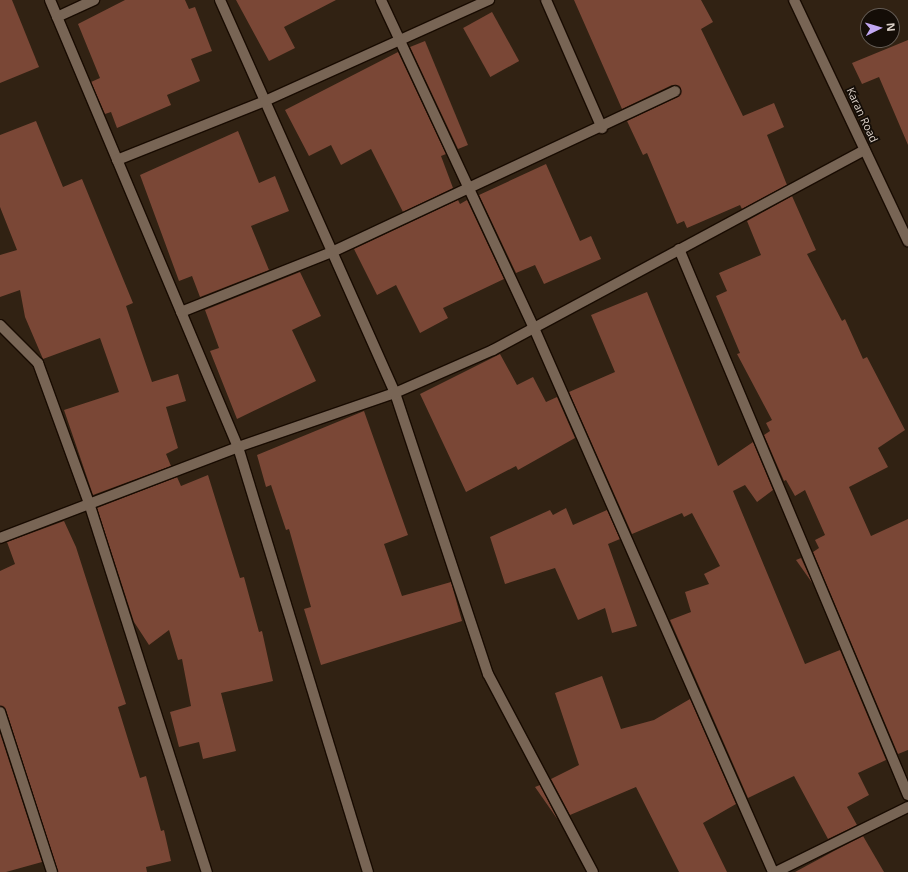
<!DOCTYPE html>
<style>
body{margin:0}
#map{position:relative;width:908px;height:872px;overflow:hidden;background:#312213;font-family:"Open Sans",sans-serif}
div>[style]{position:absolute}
.building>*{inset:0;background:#7a4736;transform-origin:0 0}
.roads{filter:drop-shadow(1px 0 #180b01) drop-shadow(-1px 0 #180b01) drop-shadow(0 1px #180b01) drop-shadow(0 -1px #180b01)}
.minor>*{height:10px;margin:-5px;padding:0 5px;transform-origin:5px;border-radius:5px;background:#786555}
span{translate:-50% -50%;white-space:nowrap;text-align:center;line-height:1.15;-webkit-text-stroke:3.5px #140d07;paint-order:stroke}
.street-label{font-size:11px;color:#ddd2c9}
.north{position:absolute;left:860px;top:8px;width:40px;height:40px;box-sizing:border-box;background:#140d07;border:1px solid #645c55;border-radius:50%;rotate:85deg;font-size:11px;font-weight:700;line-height:16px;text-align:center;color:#ddd2c9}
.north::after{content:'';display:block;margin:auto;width:14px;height:18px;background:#c2a8f3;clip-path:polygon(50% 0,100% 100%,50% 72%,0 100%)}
</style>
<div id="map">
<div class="building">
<i style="clip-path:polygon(0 0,12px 0,39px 67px,0 83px)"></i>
<i style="clip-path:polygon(125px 0,185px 0,189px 9px,195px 7px,212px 51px,191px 59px,200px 81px,167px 95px,171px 105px,117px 128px,111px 112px,105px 114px,91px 82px,100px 78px,78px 24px)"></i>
<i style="clip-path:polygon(236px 0,336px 0,284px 27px,295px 48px,269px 61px)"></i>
<i style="clip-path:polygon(574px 0,701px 0,713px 22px,701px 29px,743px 116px,774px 103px,784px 127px,767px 135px,787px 185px,742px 209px,740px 205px,687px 228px,684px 221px,677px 224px,647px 153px,643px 155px,627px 121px,678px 97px,681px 89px,672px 85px,622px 109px)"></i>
<i style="left:492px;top:12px;width:56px;height:33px;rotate:61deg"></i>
<i style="clip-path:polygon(908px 40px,908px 145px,879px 77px,862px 84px,852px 63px)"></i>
<i style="clip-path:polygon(425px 41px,468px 145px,458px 149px,410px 47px)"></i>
<i style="clip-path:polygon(398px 52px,446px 154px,441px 156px,453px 188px,403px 212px,371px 149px,341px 165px,331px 145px,309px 156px,285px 110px)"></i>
<i style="clip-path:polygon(36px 121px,63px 187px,82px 179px,133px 303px,126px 306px,152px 382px,178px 374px,186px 401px,166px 407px,178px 448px,166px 454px,171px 466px,93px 495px,64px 410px,119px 392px,100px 338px,43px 359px,25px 317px,20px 290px,0 297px,0 255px,17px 250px,0 207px,0 135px)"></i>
<i style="clip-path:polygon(238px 131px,259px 183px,275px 176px,289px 211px,251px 226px,269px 270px,200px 297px,192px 276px,179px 281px,140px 175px)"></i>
<i style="clip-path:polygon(546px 164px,580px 241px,591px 236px,601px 259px,544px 284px,535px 265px,516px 273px,479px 195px)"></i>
<i style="clip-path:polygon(792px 196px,816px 250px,807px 254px,842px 321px,845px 319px,863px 359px,867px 357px,905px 430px,878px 448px,888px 467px,849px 487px,871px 536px,908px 519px,908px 750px,898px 754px,813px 552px,819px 548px,815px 540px,825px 535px,805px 490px,795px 496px,786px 480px,784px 481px,764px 435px,770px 431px,766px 423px,772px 420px,737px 354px,740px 353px,716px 296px,727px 291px,719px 273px,761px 255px,747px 221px)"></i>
<i style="clip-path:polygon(458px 200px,460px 204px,467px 200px,504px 279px,443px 308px,448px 318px,420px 333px,396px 285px,377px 295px,354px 249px)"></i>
<i style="clip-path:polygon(300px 272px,321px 316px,292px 330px,316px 381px,237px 419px,210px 351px,219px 348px,205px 310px)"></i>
<i style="clip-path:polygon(647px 292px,718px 466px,753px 442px,773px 490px,757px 502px,745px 485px,733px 491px,805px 664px,840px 650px,886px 760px,858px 773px,869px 795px,847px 807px,857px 825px,828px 839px,794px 776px,748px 798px,670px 620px,691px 612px,685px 592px,709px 584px,704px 574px,720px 566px,692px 513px,684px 517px,682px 513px,632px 534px,569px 392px,615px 372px,591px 315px)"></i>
<i style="clip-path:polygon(500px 354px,517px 385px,533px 377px,546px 402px,557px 397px,575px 438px,518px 470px,516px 466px,466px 492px,420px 394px)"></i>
<i style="clip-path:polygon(364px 411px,408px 535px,384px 544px,402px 596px,451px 582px,462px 621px,321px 665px,304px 609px,311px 607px,289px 529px,286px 530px,271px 485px,266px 487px,257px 455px)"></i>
<i style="clip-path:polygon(208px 475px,240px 578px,244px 577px,259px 632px,262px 631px,273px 681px,221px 693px,236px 751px,203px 759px,199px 742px,179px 747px,170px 712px,191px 706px,182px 659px,178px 660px,169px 630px,149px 645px,134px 622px,97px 508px,177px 477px,181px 486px)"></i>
<i style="clip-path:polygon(566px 508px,573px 525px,607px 510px,620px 539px,608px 544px,637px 626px,612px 633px,605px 608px,578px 620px,555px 568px,505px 584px,490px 537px,550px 510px,553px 515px)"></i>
<i style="clip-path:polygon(64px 521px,76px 547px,126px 704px,118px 707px,140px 778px,146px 776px,161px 831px,164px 830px,171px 861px,146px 867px,147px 872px,58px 872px,6px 710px,0 706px,0 571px,15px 564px,7px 542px)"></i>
<i style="clip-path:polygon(801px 558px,813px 584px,796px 560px)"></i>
<i style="clip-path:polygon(602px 676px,621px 729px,654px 720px,690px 699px,736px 804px,703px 823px,727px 872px,679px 872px,636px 787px,570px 815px,551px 779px,579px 765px,555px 693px)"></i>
<i style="clip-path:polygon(0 733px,42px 862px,6px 872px,0 872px)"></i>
<i style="clip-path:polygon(540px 785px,558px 820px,535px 787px)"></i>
<i style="clip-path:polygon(863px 836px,884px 872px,795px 872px,834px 851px)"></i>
</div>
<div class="roads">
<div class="minor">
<i style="left:50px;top:0;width:485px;rotate:67.2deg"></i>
<i style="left:238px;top:447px;width:444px;rotate:73deg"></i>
<i style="left:220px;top:0;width:430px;rotate:66deg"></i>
<i style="left:395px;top:393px;width:296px;rotate:71.7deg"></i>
<i style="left:488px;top:674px;width:224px;rotate:62.1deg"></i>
<i style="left:381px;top:0;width:362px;rotate:65deg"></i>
<i style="left:534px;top:328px;width:594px;rotate:66.28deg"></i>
<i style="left:546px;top:0;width:140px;rotate:66.4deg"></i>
<i style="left:794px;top:0;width:267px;rotate:64.7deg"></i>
<i style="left:57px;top:17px;width:41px;rotate:-24.7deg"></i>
<i style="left:117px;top:160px;width:159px;rotate:-21.7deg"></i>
<i style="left:265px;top:101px;width:246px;rotate:-24.3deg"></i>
<i style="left:679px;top:249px;width:592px;rotate:67.25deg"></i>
<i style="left:181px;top:312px;width:162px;rotate:-21.7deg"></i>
<i style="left:332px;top:252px;width:379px;rotate:-25.1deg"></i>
<i style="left:0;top:325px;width:54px;rotate:45deg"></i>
<i style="left:38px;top:363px;width:149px;rotate:70deg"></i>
<i style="left:89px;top:503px;width:387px;rotate:72.3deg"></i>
<i style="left:0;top:538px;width:255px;rotate:-20.9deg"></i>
<i style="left:238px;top:447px;width:166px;rotate:-19deg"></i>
<i style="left:395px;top:393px;width:107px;rotate:-23.7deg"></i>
<i style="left:493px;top:350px;width:422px;rotate:-28.3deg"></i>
<i style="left:0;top:712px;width:168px;rotate:72deg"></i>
<i style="left:776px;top:872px;width:147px;rotate:-26.2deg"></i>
</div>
</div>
<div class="street-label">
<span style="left:862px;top:115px;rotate:65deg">Karan Road</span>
</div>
<div class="north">N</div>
</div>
